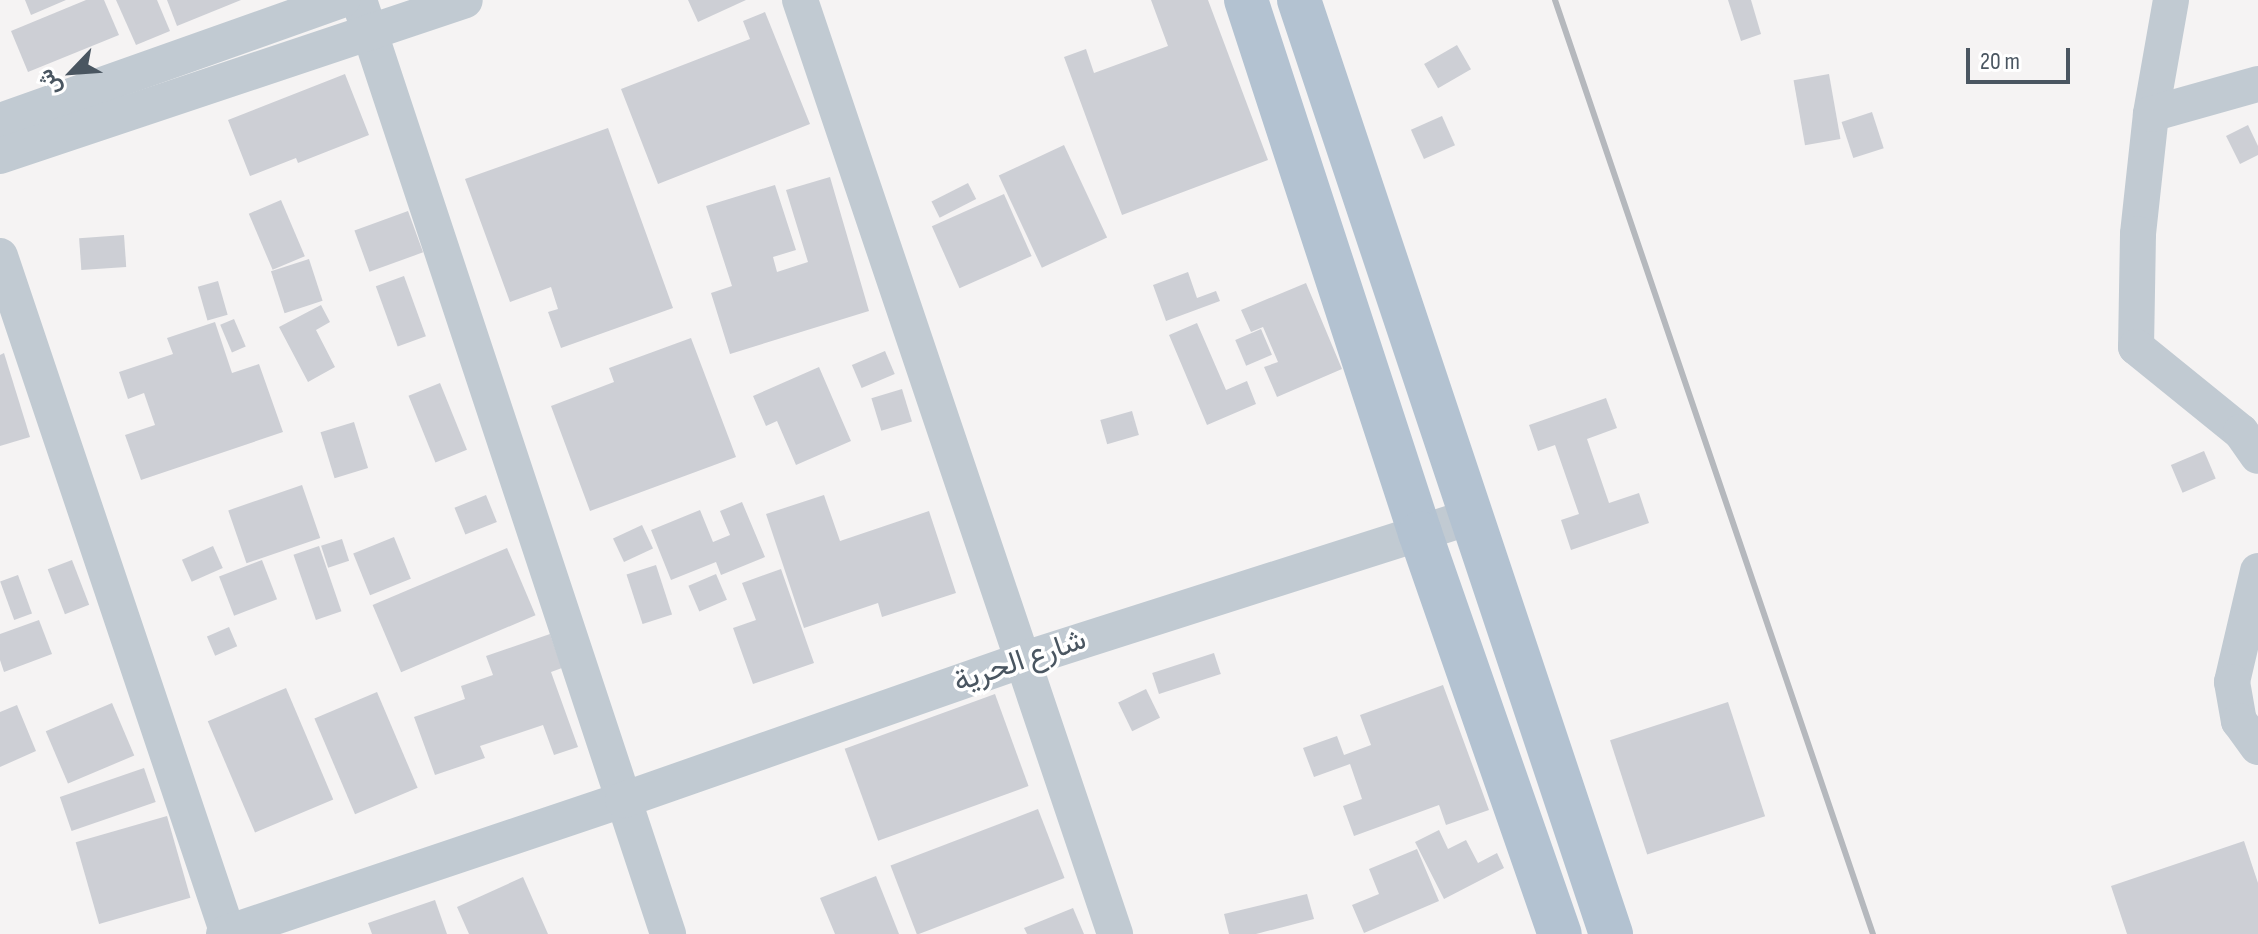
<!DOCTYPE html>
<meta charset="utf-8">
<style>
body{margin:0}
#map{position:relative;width:2258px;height:934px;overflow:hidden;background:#f5f3f3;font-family:"Sofia Sans Condensed",Vazirmatn,sans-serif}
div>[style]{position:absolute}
.building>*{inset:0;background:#cdcfd5;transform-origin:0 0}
.minor>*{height:36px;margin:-18px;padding:0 18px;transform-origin:18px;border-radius:18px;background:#c1cad2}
.major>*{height:44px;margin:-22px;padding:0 22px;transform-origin:22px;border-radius:22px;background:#b3c2d1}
.rail>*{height:6px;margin:-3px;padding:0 3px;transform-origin:3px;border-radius:3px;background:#b5b8bd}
span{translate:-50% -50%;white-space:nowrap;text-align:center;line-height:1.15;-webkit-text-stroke:7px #fff;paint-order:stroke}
.street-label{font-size:30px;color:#4a5661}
.north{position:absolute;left:32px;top:32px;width:80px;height:80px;-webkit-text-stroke:6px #fff;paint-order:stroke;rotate:245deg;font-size:22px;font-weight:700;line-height:32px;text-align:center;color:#4a5661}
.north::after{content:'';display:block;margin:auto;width:28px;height:36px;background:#4a5661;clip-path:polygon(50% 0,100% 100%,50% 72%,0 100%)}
.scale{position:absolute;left:1966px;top:48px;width:104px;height:36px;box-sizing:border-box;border:4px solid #4a5661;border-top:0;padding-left:10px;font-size:24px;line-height:28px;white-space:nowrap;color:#4a5661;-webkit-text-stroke:6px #fff;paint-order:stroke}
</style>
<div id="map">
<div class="building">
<i style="clip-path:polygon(25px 0,66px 0,31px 15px)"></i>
<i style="clip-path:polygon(86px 0,104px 0,119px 35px,28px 72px,11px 31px)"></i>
<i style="clip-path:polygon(116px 0,157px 0,170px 31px,136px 45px)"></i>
<i style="clip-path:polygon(167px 0,241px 0,177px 26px)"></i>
<i style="clip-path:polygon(688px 0,746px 0,698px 22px)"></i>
<i style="clip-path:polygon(1151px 0,1208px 0,1268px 160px,1122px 215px,1064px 57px,1086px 49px,1094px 73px,1168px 46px)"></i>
<i style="clip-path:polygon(1728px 0,1751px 0,1761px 34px,1741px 41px)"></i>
<i style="clip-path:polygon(765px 12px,810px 124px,658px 184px,621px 89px,750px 39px,743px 21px)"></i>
<i style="left:1457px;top:45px;width:28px;height:38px;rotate:60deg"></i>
<i style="clip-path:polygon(345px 74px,369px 135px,298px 163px,296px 158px,250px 176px,228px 120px)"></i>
<i style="left:1829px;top:74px;width:66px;height:36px;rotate:80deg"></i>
<i style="left:1872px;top:112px;width:38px;height:32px;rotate:72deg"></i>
<i style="left:1442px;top:116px;width:32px;height:34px;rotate:66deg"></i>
<i style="clip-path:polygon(2248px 125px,2258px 146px,2258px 155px,2240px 164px,2226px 136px)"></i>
<i style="clip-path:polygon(608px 128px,673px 308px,561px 348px,548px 312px,558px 309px,551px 287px,510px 302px,465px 179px)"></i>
<i style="left:1064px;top:145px;width:102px;height:72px;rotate:65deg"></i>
<i style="clip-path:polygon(830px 177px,869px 311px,730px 354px,711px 293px,732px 286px,706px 206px,775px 185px,796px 250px,773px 257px,777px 272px,808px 262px,786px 190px)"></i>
<i style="left:968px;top:183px;width:18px;height:41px;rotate:63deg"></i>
<i style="left:1004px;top:194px;width:68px;height:79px;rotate:66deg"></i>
<i style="left:281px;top:200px;width:61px;height:35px;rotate:67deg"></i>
<i style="left:408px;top:211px;width:44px;height:57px;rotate:70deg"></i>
<i style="left:124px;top:235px;width:32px;height:45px;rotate:86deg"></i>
<i style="left:309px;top:259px;width:44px;height:40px;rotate:72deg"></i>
<i style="clip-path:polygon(1188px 272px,1197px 298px,1216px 291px,1220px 301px,1166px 321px,1153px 285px)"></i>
<i style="left:404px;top:276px;width:64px;height:30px;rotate:70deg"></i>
<i style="left:218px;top:281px;width:35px;height:21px;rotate:74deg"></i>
<i style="clip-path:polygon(1306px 283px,1342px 369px,1277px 397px,1264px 367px,1278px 362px,1263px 327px,1251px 332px,1241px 310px)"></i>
<i style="clip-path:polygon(321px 305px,330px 322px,316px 330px,335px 367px,308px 382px,279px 327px)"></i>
<i style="left:234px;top:319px;width:30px;height:15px;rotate:67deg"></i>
<i style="clip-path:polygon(215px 322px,232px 373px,259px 364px,283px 432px,141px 480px,125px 435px,155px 425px,144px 393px,128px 399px,119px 372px,173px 354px,167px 338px)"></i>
<i style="clip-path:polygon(1197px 323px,1226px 390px,1247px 381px,1256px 404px,1207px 425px,1169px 335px)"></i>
<i style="left:1261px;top:329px;width:28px;height:28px;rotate:67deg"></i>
<i style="clip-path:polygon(691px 338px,736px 457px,590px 511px,551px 406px,614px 382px,609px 368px)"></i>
<i style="left:885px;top:351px;width:25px;height:36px;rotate:67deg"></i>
<i style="clip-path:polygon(4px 353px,30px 437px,0 446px,0 355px)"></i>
<i style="clip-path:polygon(819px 367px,851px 441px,796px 465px,777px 421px,766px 426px,753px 396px)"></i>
<i style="left:440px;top:383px;width:72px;height:34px;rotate:68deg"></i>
<i style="left:902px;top:389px;width:34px;height:32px;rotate:73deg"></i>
<i style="clip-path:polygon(1606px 398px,1617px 428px,1587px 439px,1609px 503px,1639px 493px,1649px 523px,1571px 550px,1561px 520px,1579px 514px,1555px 445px,1538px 451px,1529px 425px)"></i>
<i style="left:1132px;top:411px;width:25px;height:33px;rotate:74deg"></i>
<i style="left:354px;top:422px;width:48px;height:35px;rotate:73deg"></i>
<i style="left:2204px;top:451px;width:30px;height:36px;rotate:67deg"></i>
<i style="left:302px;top:485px;width:56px;height:78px;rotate:71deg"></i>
<i style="left:486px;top:495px;width:29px;height:34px;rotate:68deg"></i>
<i style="clip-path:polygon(824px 495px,840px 541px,929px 511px,956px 593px,882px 617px,878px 603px,804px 628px,766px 514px)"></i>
<i style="clip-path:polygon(742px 502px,765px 557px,721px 575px,716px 562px,671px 580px,651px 530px,700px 510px,713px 542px,730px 535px,720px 511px)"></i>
<i style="left:642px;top:525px;width:26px;height:32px;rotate:65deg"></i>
<i style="left:394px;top:537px;width:45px;height:44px;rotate:68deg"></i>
<i style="left:342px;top:539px;width:23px;height:22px;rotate:72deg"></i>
<i style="left:213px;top:546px;width:24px;height:34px;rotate:66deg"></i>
<i style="left:319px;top:546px;width:69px;height:27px;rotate:71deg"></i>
<i style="left:507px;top:548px;width:73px;height:146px;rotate:67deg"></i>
<i style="left:72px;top:560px;width:48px;height:26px;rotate:69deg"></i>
<i style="left:262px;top:560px;width:42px;height:46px;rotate:69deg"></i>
<i style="left:656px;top:565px;width:52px;height:31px;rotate:72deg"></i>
<i style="clip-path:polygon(781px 569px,814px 663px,753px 684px,733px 628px,756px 620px,742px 583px)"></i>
<i style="left:716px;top:574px;width:28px;height:30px;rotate:67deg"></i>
<i style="left:18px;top:575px;width:41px;height:19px;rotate:70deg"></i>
<i style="clip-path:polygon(39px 620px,52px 654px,4px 672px,0 660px,0 634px)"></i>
<i style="left:229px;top:627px;width:21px;height:24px;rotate:67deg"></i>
<i style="clip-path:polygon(550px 634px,562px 668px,551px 672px,578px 747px,554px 755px,543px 725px,480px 746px,485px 758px,435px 775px,414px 717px,465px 699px,461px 686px,493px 675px,486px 656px)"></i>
<i style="left:1214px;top:653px;width:22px;height:65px;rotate:72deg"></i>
<i style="clip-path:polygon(1443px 685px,1489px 810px,1446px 825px,1439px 805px,1354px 836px,1343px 806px,1362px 799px,1350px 764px,1314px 777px,1303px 748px,1337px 736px,1344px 755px,1371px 745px,1360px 715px)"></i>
<i style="left:286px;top:688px;width:121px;height:85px;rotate:67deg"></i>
<i style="left:1146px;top:689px;width:32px;height:31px;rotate:64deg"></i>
<i style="left:377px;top:692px;width:104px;height:68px;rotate:67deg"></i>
<i style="left:995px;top:694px;width:98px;height:160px;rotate:70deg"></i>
<i style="left:1728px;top:702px;width:120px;height:124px;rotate:72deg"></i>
<i style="left:112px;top:703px;width:57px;height:72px;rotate:67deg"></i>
<i style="clip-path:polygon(17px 705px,36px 751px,0 767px,0 712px)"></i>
<i style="left:144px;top:768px;width:36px;height:89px;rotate:71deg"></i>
<i style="left:1038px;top:809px;width:74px;height:158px;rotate:69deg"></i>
<i style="left:167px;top:816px;width:85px;height:95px;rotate:74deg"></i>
<i style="clip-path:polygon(1439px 830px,1448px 849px,1466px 840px,1478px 863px,1497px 853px,1504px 868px,1444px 899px,1415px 842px)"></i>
<i style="clip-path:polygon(2244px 841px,2258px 883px,2258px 934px,2127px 934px,2111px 886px)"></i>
<i style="clip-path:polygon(1417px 849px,1439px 901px,1364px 933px,1352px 905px,1379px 894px,1369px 869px)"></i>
<i style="clip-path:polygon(876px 876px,899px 934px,835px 934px,820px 898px)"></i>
<i style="clip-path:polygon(523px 877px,548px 934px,469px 934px,457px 907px)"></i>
<i style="clip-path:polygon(1307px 894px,1314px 919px,1256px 934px,1229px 934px,1224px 914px)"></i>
<i style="clip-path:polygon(435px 900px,447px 934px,372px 934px,368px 923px)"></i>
<i style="clip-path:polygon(1073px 908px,1084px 934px,1027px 934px,1024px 928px)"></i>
</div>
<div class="minor">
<i style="left:359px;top:0;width:984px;rotate:71.69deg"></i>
<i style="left:800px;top:0;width:986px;rotate:71.36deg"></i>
<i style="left:2171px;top:0;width:116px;rotate:100deg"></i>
<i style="left:2151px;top:114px;width:121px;rotate:96.2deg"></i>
<i style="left:2138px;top:234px;width:113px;rotate:91deg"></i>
<i style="left:2136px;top:347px;width:135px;rotate:39deg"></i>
<i style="left:2241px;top:432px;width:29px;rotate:55deg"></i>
<i style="left:2151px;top:114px;width:111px;rotate:-15.7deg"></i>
<i style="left:0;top:121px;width:363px;rotate:-19.5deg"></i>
<i style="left:0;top:156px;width:490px;rotate:-18.5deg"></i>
<i style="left:0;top:256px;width:715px;rotate:71.41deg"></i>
<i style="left:2258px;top:571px;width:114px;rotate:103.2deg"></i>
<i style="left:2232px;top:682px;width:40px;rotate:80deg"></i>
<i style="left:2239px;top:721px;width:32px;rotate:54deg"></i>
<i style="left:224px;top:934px;width:421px;rotate:-18.6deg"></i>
<i style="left:623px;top:800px;width:423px;rotate:-19.3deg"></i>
<i style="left:1022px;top:660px;width:472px;rotate:-17.7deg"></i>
</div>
<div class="major">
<i style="left:1246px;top:0;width:561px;rotate:71.92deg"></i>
<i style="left:1420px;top:533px;width:425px;rotate:70.8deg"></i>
<i style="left:1299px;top:0;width:985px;rotate:71.53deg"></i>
</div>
<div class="rail">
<i style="left:1555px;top:0;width:987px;rotate:71.2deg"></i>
</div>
<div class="street-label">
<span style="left:1020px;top:661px;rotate:-19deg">شارع الحرية</span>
</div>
<div class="north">ش</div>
<div class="scale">20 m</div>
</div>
